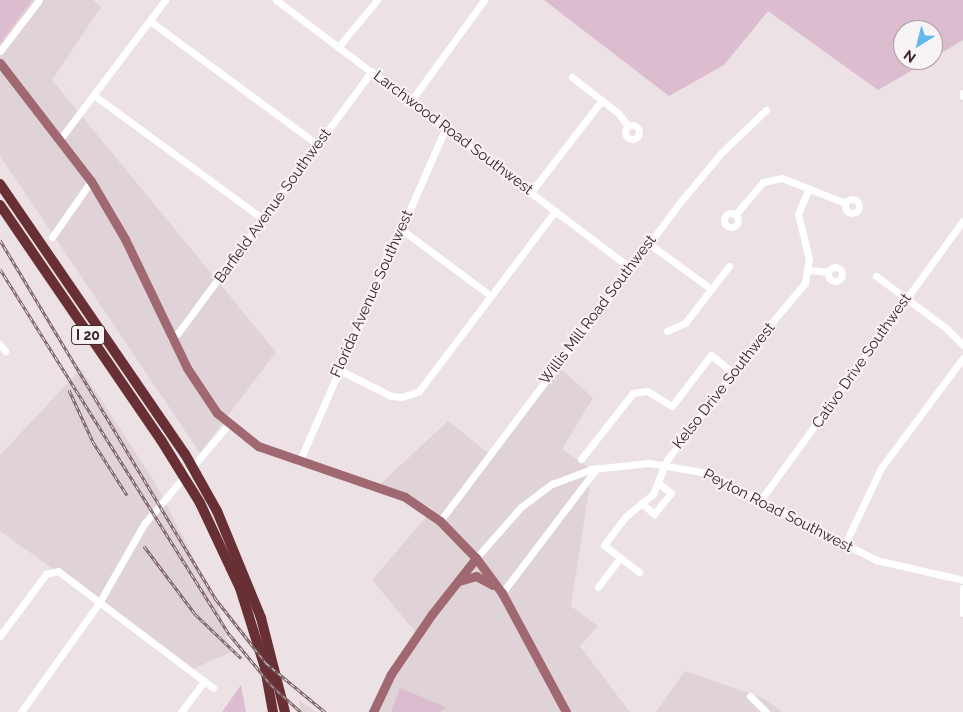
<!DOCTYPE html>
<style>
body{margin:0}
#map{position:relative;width:963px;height:712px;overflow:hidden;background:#ece2e5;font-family:Raleway,sans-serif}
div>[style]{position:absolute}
.built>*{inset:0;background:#e0d3d7}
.green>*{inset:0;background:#dcbccf}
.minor>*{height:7px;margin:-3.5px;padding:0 3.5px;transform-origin:3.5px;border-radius:3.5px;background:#fff}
.minor>.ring{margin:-3.5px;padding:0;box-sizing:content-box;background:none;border:7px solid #fff;border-radius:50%}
.major>*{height:9px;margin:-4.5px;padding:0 4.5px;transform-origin:4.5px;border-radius:4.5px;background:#a06870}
.highway>*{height:10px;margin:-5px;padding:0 5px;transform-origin:5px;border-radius:5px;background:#682f34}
.rail>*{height:3px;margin-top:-1.5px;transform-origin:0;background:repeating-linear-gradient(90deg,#f8f3f5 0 4px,#785d61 0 8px);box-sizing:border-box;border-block:1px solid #785d61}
span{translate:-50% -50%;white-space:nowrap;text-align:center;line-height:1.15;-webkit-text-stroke:4px #f8f3f5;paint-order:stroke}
.shield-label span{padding:1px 4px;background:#f8f3f5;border:1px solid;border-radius:4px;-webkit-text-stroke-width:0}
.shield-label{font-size:14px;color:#3c2326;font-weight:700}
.street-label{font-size:15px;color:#3c2326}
.north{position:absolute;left:893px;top:20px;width:50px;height:50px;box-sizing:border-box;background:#f8f3f5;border:1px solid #ada0a2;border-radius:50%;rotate:216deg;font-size:14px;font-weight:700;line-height:20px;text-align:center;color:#3c2326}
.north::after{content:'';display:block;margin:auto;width:18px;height:22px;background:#5fb9ed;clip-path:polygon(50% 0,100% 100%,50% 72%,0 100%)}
</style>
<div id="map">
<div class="built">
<i style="clip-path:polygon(32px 0,93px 0,101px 7px,52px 80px,276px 352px,200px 453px,0 156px,0 44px)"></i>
<i style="clip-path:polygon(560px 368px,593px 398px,562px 449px,592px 470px,571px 606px,598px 626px,580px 646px,630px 712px,368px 712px,388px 676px,419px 636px,372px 580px,433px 509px,377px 487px,448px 421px,491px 455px)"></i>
<i style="clip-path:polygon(81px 369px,154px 481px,218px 605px,231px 652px,193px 669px,0 531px,0 455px)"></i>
<i style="clip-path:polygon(685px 671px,763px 698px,782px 712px,656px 712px)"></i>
<i style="clip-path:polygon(299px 700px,317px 712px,301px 712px)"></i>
</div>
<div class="green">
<i style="clip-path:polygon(0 0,32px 0,0 44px)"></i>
<i style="clip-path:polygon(544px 0,963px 0,963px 40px,933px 58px,933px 30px,903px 30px,903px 60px,930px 60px,878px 90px,768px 11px,724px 65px,669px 96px)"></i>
<i style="clip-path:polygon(241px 685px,246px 712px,222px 712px)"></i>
<i style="clip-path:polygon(400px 688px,446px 707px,440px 712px,391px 712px)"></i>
</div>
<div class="minor">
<i style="left:276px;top:0;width:443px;rotate:37.1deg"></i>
<i style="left:150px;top:21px;width:209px;rotate:36.4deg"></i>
<i style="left:339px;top:46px;width:60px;rotate:-50.4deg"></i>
<i style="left:0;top:51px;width:64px;rotate:-52.6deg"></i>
<i style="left:572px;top:77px;width:58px;rotate:38deg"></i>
<i style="left:618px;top:113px;width:16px;rotate:52deg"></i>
<i style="left:963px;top:93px;width:3px;rotate:90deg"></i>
<i style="left:95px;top:96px;width:208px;rotate:36.2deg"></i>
<i style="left:411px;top:101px;width:125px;rotate:-54.1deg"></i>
<i class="ring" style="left:625px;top:125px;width:7px;height:7px"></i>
<i style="left:61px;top:138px;width:173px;rotate:-53deg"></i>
<i style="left:531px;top:192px;width:116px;rotate:-52.3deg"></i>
<i class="ring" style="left:845px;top:199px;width:7px;height:7px"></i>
<i class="ring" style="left:724px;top:213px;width:7px;height:7px"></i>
<i style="left:735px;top:215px;width:43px;rotate:-49.7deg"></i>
<i style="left:763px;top:182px;width:19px;rotate:-12deg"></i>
<i style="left:782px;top:178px;width:68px;rotate:21.6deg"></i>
<i style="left:401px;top:229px;width:112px;rotate:36.7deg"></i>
<i style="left:52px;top:237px;width:68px;rotate:-55.1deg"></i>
<i style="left:648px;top:243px;width:78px;rotate:36.1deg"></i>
<i class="ring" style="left:828px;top:267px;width:7px;height:7px"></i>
<i style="left:809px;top:270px;width:19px;rotate:6deg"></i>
<i style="left:876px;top:276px;width:87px;rotate:36.6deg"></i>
<i style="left:946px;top:328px;width:24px;rotate:45deg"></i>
<i style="left:667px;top:331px;width:20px;rotate:-24deg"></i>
<i style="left:685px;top:323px;width:72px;rotate:-52.3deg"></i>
<i style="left:171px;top:338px;width:9px;rotate:-36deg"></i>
<i style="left:178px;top:333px;width:326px;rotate:-53.5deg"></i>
<i style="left:0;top:344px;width:9px;rotate:54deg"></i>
<i style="left:339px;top:370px;width:58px;rotate:26.6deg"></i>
<i style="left:391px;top:396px;width:11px;rotate:5deg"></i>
<i style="left:402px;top:397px;width:18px;rotate:-19deg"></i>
<i style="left:419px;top:391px;width:226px;rotate:-52.9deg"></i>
<i style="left:581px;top:459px;width:84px;rotate:-51.8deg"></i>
<i style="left:633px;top:393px;width:14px;rotate:-8deg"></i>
<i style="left:647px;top:391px;width:29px;rotate:31deg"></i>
<i style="left:672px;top:406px;width:64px;rotate:-52.6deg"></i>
<i style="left:711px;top:355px;width:27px;rotate:39deg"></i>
<i style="left:299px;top:462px;width:366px;rotate:-66.3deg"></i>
<i style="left:760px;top:501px;width:346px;rotate:-54.1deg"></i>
<i style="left:641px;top:503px;width:17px;rotate:40deg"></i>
<i style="left:654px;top:514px;width:27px;rotate:-51deg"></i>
<i style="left:671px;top:493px;width:14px;rotate:-141deg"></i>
<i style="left:440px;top:521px;width:402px;rotate:-53deg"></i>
<i style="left:682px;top:200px;width:62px;rotate:-50.2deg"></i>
<i style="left:722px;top:152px;width:61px;rotate:-43.7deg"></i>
<i style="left:844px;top:546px;width:86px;rotate:-64.6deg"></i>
<i style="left:881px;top:468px;width:137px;rotate:-53.3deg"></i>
<i style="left:476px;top:558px;width:68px;rotate:-48.6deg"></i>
<i style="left:521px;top:507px;width:39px;rotate:-37deg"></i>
<i style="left:552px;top:484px;width:43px;rotate:-20.6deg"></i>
<i style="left:592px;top:469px;width:57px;rotate:-6deg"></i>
<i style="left:649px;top:463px;width:59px;rotate:9.8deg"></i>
<i style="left:707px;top:473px;width:190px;rotate:27.2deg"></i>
<i style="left:876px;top:560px;width:89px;rotate:12.9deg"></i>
<i style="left:639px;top:572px;width:44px;rotate:-142.4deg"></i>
<i style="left:604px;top:545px;width:36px;rotate:-53deg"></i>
<i style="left:626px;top:516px;width:35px;rotate:-39deg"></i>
<i style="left:653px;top:494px;width:37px;rotate:-68deg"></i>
<i style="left:667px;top:460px;width:153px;rotate:-53deg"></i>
<i style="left:759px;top:338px;width:72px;rotate:-50.1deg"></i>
<i style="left:805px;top:283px;width:24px;rotate:-81deg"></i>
<i style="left:809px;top:259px;width:46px;rotate:-103.7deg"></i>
<i style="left:798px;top:214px;width:28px;rotate:-67deg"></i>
<i style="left:598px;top:587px;width:36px;rotate:-53deg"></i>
<i style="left:963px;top:588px;width:25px;rotate:90deg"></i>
<i style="left:502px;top:593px;width:157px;rotate:-52.8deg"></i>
<i style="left:0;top:636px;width:77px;rotate:-53.4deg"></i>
<i style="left:46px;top:574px;width:12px;rotate:-14deg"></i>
<i style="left:58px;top:571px;width:194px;rotate:37deg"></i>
<i style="left:750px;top:696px;width:23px;rotate:45deg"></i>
<i style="left:21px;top:712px;width:134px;rotate:-54.4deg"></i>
<i style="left:99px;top:603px;width:91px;rotate:-60.3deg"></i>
<i style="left:144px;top:524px;width:130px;rotate:-49.7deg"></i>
<i style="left:181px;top:712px;width:39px;rotate:-53deg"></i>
</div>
<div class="major">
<i style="left:0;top:63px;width:149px;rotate:52.4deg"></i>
<i style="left:91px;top:181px;width:67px;rotate:59.6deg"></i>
<i style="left:125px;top:239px;width:143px;rotate:64.3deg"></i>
<i style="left:187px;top:368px;width:54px;rotate:56.3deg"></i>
<i style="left:217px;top:413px;width:53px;rotate:38.8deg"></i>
<i style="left:258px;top:446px;width:156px;rotate:19.1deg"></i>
<i style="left:405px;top:497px;width:42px;rotate:34.4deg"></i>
<i style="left:440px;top:521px;width:52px;rotate:45.8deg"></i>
<i style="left:476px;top:558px;width:44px;rotate:53.4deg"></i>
<i style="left:502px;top:593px;width:135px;rotate:61.7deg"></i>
<i style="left:459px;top:581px;width:18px;rotate:-16deg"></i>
<i style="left:476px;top:576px;width:19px;rotate:28deg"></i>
<i style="left:373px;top:712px;width:42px;rotate:-64.7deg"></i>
<i style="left:391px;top:674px;width:73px;rotate:-55.7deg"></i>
<i style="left:432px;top:614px;width:71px;rotate:-51.8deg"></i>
</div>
<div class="highway">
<i style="left:0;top:184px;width:327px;rotate:55.6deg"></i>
<i style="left:185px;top:454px;width:65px;rotate:60.7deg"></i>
<i style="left:217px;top:511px;width:116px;rotate:67.6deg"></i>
<i style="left:261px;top:618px;width:97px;rotate:75.7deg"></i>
<i style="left:0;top:205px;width:285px;rotate:55.6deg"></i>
<i style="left:161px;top:440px;width:74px;rotate:58.2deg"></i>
<i style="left:200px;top:503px;width:94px;rotate:64.8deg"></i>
<i style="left:240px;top:588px;width:84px;rotate:72.6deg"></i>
<i style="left:265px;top:668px;width:45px;rotate:79.7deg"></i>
</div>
<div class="rail">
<i style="left:0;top:240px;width:418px;rotate:59deg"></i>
<i style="left:215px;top:598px;width:83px;rotate:51.9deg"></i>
<i style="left:266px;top:663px;width:77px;rotate:39.7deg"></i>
<i style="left:0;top:269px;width:432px;rotate:57.9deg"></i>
<i style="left:230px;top:635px;width:65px;rotate:50.6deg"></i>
<i style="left:271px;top:685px;width:40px;rotate:42deg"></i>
<i style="left:69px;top:390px;width:57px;rotate:65.2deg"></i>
<i style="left:93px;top:442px;width:63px;rotate:57.3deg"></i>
<i style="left:144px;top:546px;width:85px;rotate:53.1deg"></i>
<i style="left:195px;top:614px;width:64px;rotate:43.7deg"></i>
</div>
<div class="shield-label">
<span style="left:88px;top:335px">I 20</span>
</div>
<div class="street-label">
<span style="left:453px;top:133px;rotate:37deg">Larchwood Road Southwest</span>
<span style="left:273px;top:206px;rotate:-54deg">Barfield Avenue Southwest</span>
<span style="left:372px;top:294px;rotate:-66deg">Florida Avenue Southwest</span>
<span style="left:598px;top:310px;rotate:-53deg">Willis Mill Road Southwest</span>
<span style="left:862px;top:361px;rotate:-55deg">Cativo Drive Southwest</span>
<span style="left:724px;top:386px;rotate:-52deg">Kelso Drive Southwest</span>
<span style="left:778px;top:511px;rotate:27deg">Peyton Road Southwest</span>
</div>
<div class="north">N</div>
</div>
